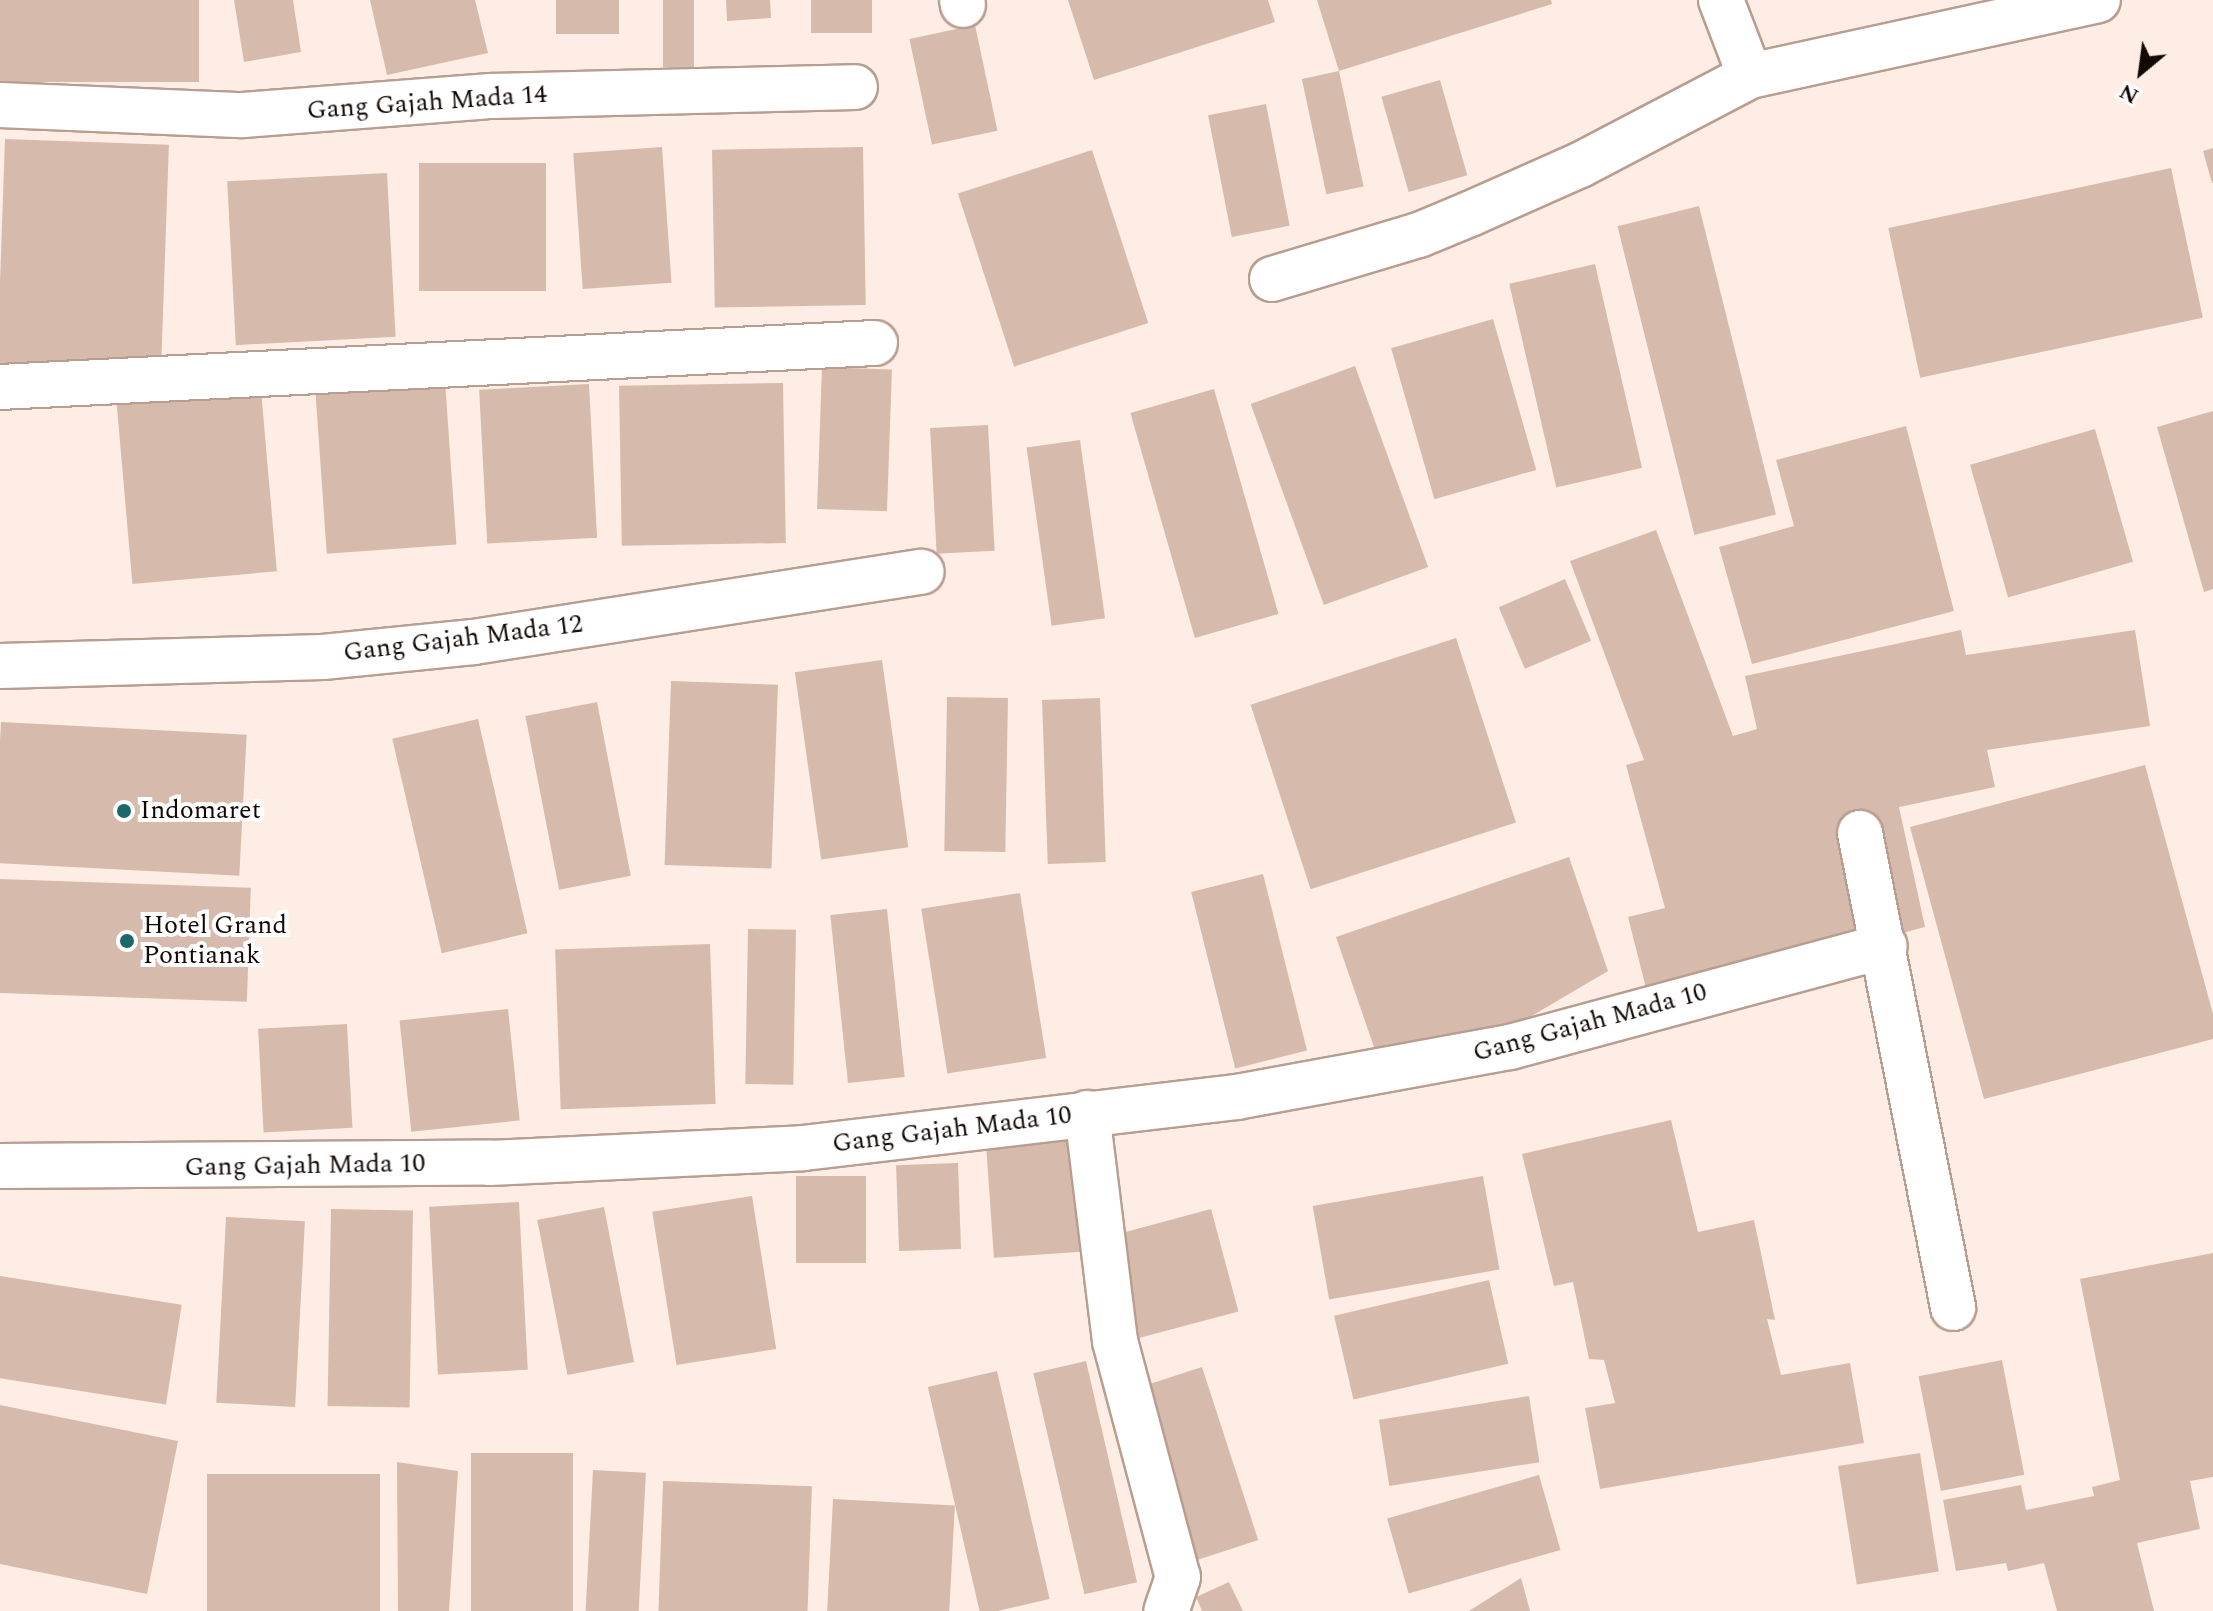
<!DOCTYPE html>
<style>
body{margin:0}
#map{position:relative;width:2213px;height:1611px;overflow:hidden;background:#feede4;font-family:Spectral,serif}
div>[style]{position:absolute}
.building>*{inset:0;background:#d6bbad;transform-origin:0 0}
.roads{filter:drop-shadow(2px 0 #b89e90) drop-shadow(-2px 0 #b89e90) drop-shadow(0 2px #b89e90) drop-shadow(0 -2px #b89e90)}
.minor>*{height:44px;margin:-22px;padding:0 22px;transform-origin:22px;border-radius:22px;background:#fff}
.dots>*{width:22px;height:22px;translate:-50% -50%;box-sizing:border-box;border:4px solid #fefefe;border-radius:50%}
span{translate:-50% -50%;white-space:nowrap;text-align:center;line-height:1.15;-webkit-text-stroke:8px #fefefe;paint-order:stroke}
.street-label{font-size:26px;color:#120905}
.poi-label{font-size:26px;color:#120905}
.left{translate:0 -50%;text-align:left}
.north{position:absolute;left:2101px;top:32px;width:80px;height:80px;-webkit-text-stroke:6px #fefefe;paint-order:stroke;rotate:209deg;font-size:22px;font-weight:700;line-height:32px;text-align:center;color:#120905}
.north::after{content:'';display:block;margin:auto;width:28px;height:36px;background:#120905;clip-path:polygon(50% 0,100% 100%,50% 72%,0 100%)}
</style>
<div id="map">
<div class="building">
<i style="left:0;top:0;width:199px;height:82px"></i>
<i style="clip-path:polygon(234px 0,293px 0,301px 52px,244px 62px)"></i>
<i style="clip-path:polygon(370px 0,475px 0,488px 53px,387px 75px)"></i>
<i style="left:556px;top:0;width:63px;height:34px"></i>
<i style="left:663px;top:0;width:31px;height:67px"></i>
<i style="clip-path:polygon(726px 0,770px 0,771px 18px,727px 21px)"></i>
<i style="left:811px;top:0;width:61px;height:33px"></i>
<i style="clip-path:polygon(1068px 0,1268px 0,1275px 22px,1094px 80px)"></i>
<i style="clip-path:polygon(1317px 0,1551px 0,1552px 4px,1339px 71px)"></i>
<i style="left:975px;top:25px;width:108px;height:67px;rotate:78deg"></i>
<i style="left:1339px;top:71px;width:118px;height:38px;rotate:78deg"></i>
<i style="left:1440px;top:80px;width:99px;height:61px;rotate:74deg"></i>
<i style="left:1266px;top:104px;width:124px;height:59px;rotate:79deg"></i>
<i style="left:5px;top:139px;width:164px;height:226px;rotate:2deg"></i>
<i style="left:662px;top:147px;width:136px;height:89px;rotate:86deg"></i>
<i style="left:863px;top:147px;width:158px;height:151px;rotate:89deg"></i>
<i style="clip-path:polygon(2213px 148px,2213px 183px,2212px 183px,2203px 151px)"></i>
<i style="left:1092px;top:150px;width:182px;height:141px;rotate:72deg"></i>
<i style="left:419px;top:163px;width:127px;height:128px"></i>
<i style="left:2171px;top:168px;width:153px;height:289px;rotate:78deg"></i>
<i style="left:387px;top:173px;width:164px;height:160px;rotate:87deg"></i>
<i style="left:1699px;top:206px;width:318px;height:84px;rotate:76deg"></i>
<i style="left:1595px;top:264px;width:209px;height:88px;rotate:77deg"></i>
<i style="left:1493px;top:319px;width:157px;height:106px;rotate:74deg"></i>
<i style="left:1355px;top:366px;width:214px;height:111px;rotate:70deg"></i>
<i style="left:822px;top:367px;width:70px;height:142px;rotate:2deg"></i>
<i style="left:445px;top:381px;width:164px;height:130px;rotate:86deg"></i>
<i style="left:783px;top:383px;width:160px;height:164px;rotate:89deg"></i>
<i style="left:589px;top:384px;width:154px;height:110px;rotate:87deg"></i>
<i style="left:1214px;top:389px;width:234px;height:87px;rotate:74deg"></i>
<i style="left:261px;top:390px;width:182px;height:145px;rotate:85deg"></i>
<i style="clip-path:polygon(2213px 411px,2213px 589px,2204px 592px,2157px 427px)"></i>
<i style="left:988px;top:425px;width:126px;height:58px;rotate:87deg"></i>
<i style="clip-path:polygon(1906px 426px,1954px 611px,1752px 664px,1719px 547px,1794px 526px,1776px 460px)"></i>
<i style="left:2095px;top:429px;width:138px;height:130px;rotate:74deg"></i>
<i style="left:1080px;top:440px;width:180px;height:54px;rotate:82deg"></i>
<i style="clip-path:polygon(1656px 530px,1733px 736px,1757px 729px,1745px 676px,1961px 630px,1966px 655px,2135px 630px,2150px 726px,1987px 750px,1995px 787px,1899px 807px,1925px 927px,1649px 1000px,1628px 917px,1665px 908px,1626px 765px,1644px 760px,1570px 561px)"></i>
<i style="left:1565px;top:579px;width:67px;height:72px;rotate:67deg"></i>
<i style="left:1456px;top:638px;width:194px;height:216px;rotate:72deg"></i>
<i style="left:882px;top:660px;width:189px;height:88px;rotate:82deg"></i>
<i style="left:671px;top:681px;width:107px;height:184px;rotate:2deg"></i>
<i style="left:947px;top:697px;width:61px;height:154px;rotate:1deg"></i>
<i style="left:1100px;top:698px;width:164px;height:58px;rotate:88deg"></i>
<i style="left:597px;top:702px;width:177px;height:73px;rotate:79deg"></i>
<i style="left:478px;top:719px;width:220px;height:88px;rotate:77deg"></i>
<i style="left:1px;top:722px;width:246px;height:141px;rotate:3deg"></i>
<i style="clip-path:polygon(2145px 765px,2213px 1014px,2213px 1039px,1984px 1099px,1910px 827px)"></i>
<i style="clip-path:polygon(1569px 857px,1608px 971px,1513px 1027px,1375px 1050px,1336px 937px)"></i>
<i style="left:1263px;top:874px;width:182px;height:74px;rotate:76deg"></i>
<i style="left:0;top:879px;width:251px;height:114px;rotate:2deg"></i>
<i style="left:1020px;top:893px;width:167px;height:100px;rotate:81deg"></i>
<i style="left:887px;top:909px;width:169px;height:57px;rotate:84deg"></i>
<i style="left:748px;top:929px;width:48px;height:155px;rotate:1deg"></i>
<i style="left:710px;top:944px;width:160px;height:155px;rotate:88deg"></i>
<i style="left:508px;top:1009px;width:112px;height:109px;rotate:84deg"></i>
<i style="left:347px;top:1024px;width:104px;height:89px;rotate:87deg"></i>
<i style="clip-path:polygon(1671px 1120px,1698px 1232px,1754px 1220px,1775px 1320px,1767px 1319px,1781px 1375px,1850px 1363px,1864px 1443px,1600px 1489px,1585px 1408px,1615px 1403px,1604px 1360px,1589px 1359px,1573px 1282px,1554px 1286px,1522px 1154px)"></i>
<i style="left:1073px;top:1127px;width:125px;height:88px;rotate:86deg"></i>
<i style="left:958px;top:1163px;width:86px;height:62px;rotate:88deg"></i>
<i style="left:796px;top:1176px;width:70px;height:87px"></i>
<i style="left:1483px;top:1176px;width:95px;height:173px;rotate:80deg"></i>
<i style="left:752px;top:1196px;width:155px;height:101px;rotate:81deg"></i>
<i style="left:519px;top:1202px;width:168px;height:90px;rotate:87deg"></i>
<i style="left:604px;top:1207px;width:158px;height:68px;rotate:79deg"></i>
<i style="left:331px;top:1209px;width:82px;height:197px;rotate:1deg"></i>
<i style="left:1211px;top:1209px;width:106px;height:104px;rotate:75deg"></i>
<i style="left:226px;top:1217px;width:79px;height:186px;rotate:3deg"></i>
<i style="clip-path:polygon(2213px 1253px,2213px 1477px,2190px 1481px,2200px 1529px,2137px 1543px,2154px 1611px,2057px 1611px,2044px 1563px,2008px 1571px,2006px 1563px,1956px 1571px,1943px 1500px,2021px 1485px,2026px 1510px,2094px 1496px,2092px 1487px,2120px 1480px,2080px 1279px)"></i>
<i style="left:0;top:1276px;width:184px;height:101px;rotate:9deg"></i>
<i style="left:1489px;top:1280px;width:86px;height:159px;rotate:77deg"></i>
<i style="left:2002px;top:1360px;width:117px;height:85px;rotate:79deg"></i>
<i style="left:1086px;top:1361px;width:227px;height:54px;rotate:77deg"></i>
<i style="left:1202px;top:1367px;width:182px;height:65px;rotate:72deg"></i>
<i style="left:997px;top:1371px;width:234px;height:71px;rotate:77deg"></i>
<i style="left:1529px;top:1396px;width:67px;height:152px;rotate:81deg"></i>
<i style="clip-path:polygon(0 1405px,178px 1441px,147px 1594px,0 1564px)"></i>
<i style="left:471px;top:1453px;width:102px;height:158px"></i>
<i style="left:1920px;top:1453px;width:120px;height:83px;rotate:81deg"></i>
<i style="clip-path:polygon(397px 1462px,458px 1471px,449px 1611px,398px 1611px)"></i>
<i style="left:593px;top:1470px;width:53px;height:141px;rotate:3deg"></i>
<i style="left:207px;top:1474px;width:173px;height:137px"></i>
<i style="left:1539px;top:1475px;width:78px;height:158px;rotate:74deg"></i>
<i style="left:663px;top:1481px;width:149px;height:130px;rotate:2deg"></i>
<i style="left:833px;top:1499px;width:122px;height:112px;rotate:3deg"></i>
<i style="clip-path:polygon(1521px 1578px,1530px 1611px,1469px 1611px)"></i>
<i style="clip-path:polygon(1229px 1582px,1243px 1611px,1202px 1611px,1196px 1597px)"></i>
</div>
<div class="roads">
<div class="minor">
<i style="left:962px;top:0;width:5px;rotate:79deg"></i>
<i style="left:1721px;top:0;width:81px;rotate:69.1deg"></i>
<i style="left:1750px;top:76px;width:356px;rotate:-12.3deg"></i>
<i style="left:0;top:105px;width:243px;rotate:2.4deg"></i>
<i style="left:243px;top:115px;width:250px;rotate:-4.4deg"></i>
<i style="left:492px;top:96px;width:363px;rotate:-1.4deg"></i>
<i style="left:1272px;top:279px;width:153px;rotate:-16.7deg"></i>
<i style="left:1419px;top:235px;width:57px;rotate:-22.5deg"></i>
<i style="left:1472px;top:213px;width:118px;rotate:-24deg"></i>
<i style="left:1580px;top:165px;width:192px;rotate:-27.6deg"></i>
<i style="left:0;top:387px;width:876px;rotate:-2.88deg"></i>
<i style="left:0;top:666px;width:323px;rotate:-1.6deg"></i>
<i style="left:323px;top:657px;width:151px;rotate:-5.7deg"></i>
<i style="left:473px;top:642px;width:454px;rotate:-8.9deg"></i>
<i style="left:1860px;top:833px;width:484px;rotate:78.9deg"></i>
<i style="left:1087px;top:1113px;width:230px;rotate:83deg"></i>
<i style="left:1115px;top:1341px;width:244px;rotate:75.1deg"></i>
<i style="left:1178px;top:1577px;width:36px;rotate:109deg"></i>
<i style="left:0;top:1166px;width:490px;rotate:-0.4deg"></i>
<i style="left:490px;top:1163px;width:313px;rotate:-2.7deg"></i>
<i style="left:803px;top:1148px;width:437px;rotate:-6.7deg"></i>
<i style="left:1237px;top:1097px;width:278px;rotate:-10.4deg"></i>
<i style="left:1510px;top:1047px;width:388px;rotate:-15.1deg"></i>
</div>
</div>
<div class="dots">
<i style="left:124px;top:811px;background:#1b686b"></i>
<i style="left:127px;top:941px;background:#1b686b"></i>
</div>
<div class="street-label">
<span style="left:427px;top:103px;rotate:-4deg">Gang Gajah Mada 14</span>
<span style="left:463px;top:639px;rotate:-7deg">Gang Gajah Mada 12</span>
<span style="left:1590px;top:1023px;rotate:-15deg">Gang Gajah Mada 10</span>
<span style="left:952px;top:1130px;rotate:-7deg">Gang Gajah Mada 10</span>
<span style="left:305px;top:1166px;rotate:-1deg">Gang Gajah Mada 10</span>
</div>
<div class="poi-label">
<span class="left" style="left:140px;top:811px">Indomaret</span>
<span class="left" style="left:143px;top:941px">Hotel Grand<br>Pontianak</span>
</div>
<div class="north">N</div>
</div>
